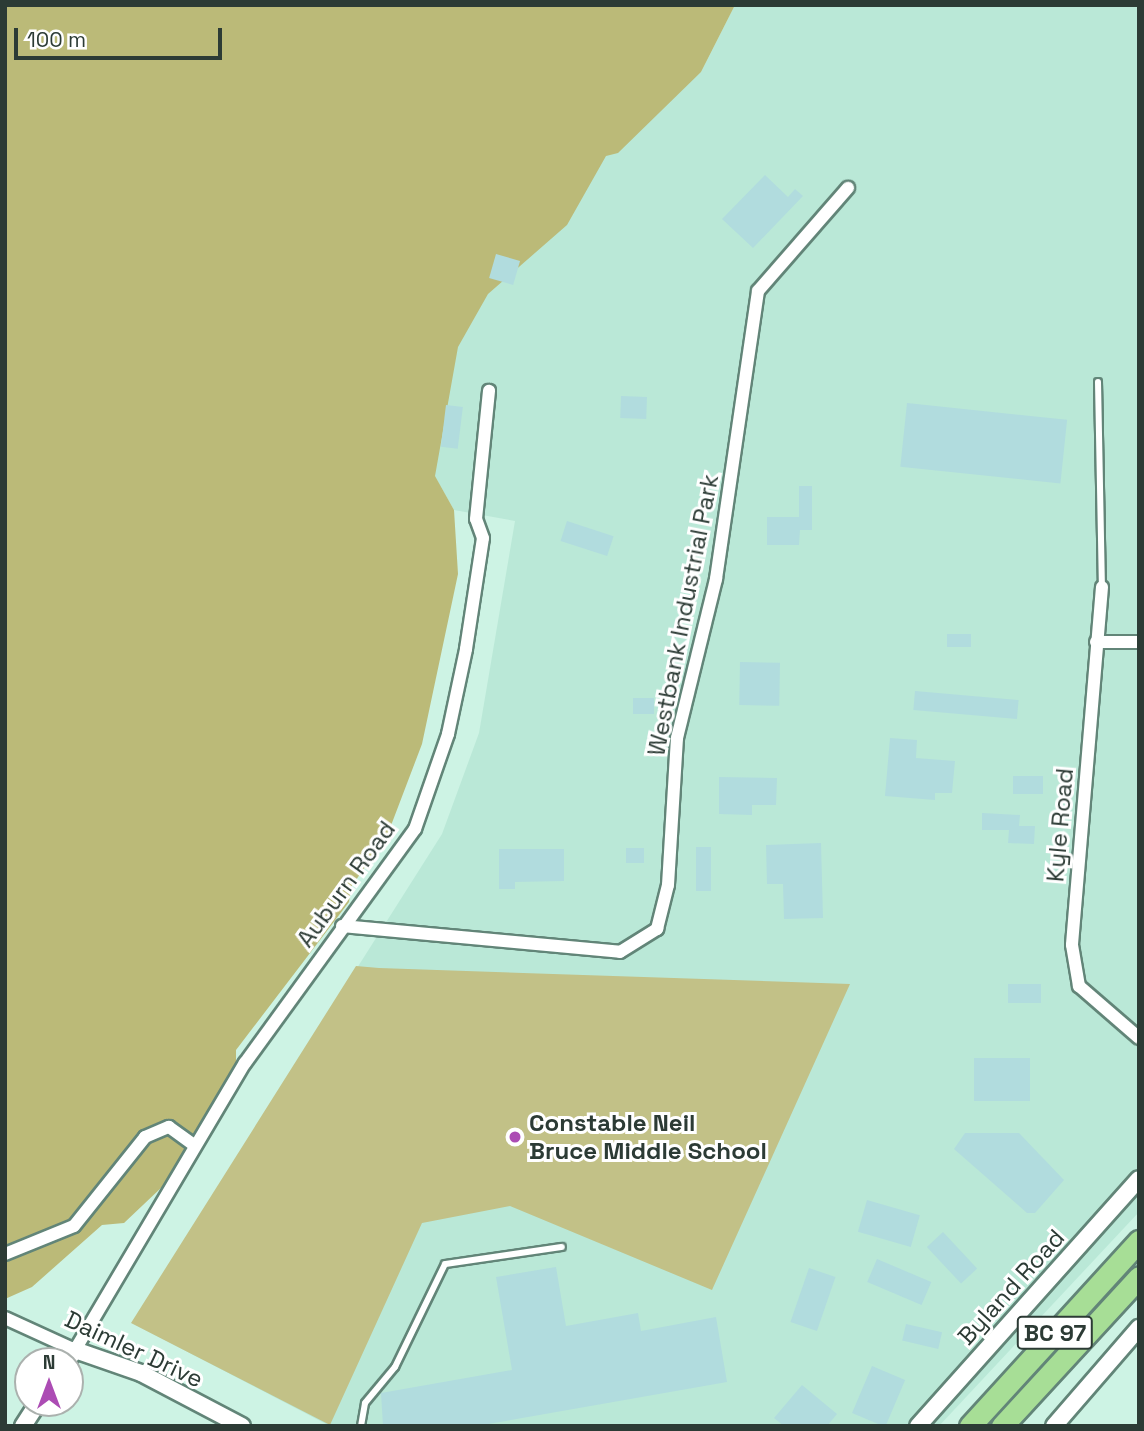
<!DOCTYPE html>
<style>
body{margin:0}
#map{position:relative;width:1144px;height:1431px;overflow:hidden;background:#cdf3e4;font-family:"Space Grotesk",sans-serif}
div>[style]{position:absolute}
.built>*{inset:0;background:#bae8d7}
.green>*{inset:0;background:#c2c187}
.forest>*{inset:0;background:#bbba78}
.building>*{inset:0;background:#b1dcde;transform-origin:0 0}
.roads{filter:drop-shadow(2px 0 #628578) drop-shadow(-2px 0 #628578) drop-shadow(0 2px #628578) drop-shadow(0 -2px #628578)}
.service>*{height:6px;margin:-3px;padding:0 3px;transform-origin:3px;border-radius:3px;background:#fff}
.minor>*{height:12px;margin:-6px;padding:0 6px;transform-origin:6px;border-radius:6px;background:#fff}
.tertiary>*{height:16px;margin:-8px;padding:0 8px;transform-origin:8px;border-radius:8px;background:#fff}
.trunk>*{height:21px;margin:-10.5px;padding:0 10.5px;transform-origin:10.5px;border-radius:10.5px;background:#a7de96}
.dots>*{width:19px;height:19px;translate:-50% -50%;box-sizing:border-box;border:4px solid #fff;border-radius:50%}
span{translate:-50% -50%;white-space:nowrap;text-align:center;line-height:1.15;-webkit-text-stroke:6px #fff;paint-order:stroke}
.shield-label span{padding:2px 5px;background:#fff;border:2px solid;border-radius:5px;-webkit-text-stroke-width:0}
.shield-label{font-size:23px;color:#2c3b35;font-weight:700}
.street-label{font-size:24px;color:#2c3b35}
.poi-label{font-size:24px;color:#2c3b35;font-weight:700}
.left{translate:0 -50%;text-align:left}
.frame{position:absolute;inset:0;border:7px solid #2c3b35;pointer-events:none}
.north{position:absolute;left:14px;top:1347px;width:70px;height:70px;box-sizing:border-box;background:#fff;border:2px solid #abb1ae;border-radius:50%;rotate:0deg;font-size:19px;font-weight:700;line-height:28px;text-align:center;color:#2c3b35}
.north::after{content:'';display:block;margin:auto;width:24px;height:32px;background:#ac4cb4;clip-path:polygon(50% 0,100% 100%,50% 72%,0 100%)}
.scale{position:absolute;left:14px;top:28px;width:208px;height:32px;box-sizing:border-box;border:4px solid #2c3b35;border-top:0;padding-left:9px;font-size:21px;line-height:24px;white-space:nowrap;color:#2c3b35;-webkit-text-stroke:5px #fff;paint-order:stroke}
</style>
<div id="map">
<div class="built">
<i style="clip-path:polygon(735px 5px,1139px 5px,1139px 1212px,939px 1426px,330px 1426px,132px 1323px,442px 834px,479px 733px,515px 521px,454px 510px,411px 434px,410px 307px,701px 72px)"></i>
</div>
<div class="green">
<i style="clip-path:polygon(356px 966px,379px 968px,850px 984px,712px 1290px,510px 1206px,422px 1223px,330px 1425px,131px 1323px)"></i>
</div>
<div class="forest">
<i style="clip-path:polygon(5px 5px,735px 5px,701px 72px,618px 153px,606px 156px,567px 225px,488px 294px,458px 347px,435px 476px,454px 510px,458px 574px,422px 744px,387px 836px,351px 887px,349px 902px,236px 1050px,236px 1075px,162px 1187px,124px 1223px,102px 1225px,32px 1287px,5px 1299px)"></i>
</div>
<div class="building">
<i style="clip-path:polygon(765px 175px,788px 197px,795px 189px,803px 196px,753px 248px,722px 219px)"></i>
<i style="left:496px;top:254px;width:25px;height:25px;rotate:16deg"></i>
<i style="left:621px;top:396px;width:26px;height:22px;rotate:2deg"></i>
<i style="left:907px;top:403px;width:161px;height:64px;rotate:6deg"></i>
<i style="left:446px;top:405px;width:17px;height:42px;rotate:7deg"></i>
<i style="clip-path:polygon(799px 486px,812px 486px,812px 530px,800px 530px,799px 545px,767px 545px,767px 517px,799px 517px)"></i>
<i style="left:567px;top:521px;width:49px;height:21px;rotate:18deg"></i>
<i style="left:947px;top:634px;width:24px;height:13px"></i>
<i style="left:740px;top:662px;width:40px;height:43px;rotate:1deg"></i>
<i style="left:915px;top:691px;width:104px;height:19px;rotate:5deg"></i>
<i style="left:633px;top:698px;width:21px;height:16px"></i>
<i style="clip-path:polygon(890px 738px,917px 740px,916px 758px,955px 761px,952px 793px,935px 793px,935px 800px,885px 796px)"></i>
<i style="left:1013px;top:776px;width:30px;height:18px"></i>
<i style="clip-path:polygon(719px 777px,777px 778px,776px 805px,752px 805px,752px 815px,719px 814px)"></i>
<i style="clip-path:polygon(982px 813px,1020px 815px,1019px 826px,1035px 826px,1034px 844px,1008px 843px,1009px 830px,982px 830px)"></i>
<i style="clip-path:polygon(821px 843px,823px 918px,784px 919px,783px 884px,767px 884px,766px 845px)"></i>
<i style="left:696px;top:847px;width:15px;height:44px"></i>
<i style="left:626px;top:848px;width:18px;height:15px"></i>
<i style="clip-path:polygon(499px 849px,564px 849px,564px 881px,515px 882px,515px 889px,499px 889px)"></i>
<i style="left:1008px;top:984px;width:33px;height:19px"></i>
<i style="left:1030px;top:1058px;width:43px;height:56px;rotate:90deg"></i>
<i style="clip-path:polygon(965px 1133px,1019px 1133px,1064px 1180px,1035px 1213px,1027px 1213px,954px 1149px)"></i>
<i style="left:867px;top:1200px;width:55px;height:33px;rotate:16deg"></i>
<i style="left:943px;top:1232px;width:50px;height:22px;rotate:47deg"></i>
<i style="left:877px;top:1259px;width:59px;height:25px;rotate:23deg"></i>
<i style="clip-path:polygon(556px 1267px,566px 1326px,638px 1313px,641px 1331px,716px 1317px,727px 1382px,477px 1426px,383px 1426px,381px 1393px,512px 1370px,496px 1277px)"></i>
<i style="left:809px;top:1268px;width:28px;height:57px;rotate:19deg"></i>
<i style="left:906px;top:1324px;width:37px;height:17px;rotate:13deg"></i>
<i style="left:872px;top:1366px;width:36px;height:51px;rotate:23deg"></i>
<i style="clip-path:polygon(802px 1385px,837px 1414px,827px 1426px,784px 1426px,774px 1418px)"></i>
</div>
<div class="roads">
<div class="service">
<i style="left:1098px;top:382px;width:205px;rotate:88.9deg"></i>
<i style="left:361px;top:1426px;width:23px;rotate:-80deg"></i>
<i style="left:365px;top:1403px;width:47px;rotate:-50.2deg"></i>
<i style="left:395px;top:1367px;width:114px;rotate:-64.1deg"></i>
<i style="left:445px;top:1264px;width:118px;rotate:-8.3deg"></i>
</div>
<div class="minor">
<i style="left:1102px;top:587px;width:359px;rotate:94.8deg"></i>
<i style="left:1072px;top:945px;width:42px;rotate:80.3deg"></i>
<i style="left:1079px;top:986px;width:79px;rotate:40.9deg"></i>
<i style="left:1096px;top:642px;width:43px"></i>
<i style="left:342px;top:926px;width:279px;rotate:5.3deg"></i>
<i style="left:620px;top:952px;width:44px;rotate:-31.9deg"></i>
<i style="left:657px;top:929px;width:45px;rotate:-76deg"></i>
<i style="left:668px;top:885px;width:147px;rotate:-86.5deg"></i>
<i style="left:677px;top:738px;width:164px;rotate:-76.2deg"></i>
<i style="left:716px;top:579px;width:291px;rotate:-81.7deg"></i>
<i style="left:758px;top:291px;width:137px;rotate:-48.9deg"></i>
<i style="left:5px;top:1254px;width:74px;rotate:-22.1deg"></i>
<i style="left:74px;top:1226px;width:114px;rotate:-51.4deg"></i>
<i style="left:145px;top:1137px;width:26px;rotate:-23deg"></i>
<i style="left:169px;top:1127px;width:31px;rotate:36deg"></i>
<i style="left:5px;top:1318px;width:77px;rotate:24.6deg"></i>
<i style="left:75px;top:1350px;width:334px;rotate:-59.4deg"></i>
<i style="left:245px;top:1063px;width:289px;rotate:-54deg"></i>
<i style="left:415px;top:829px;width:101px;rotate:-70.8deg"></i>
<i style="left:448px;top:734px;width:87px;rotate:-78deg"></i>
<i style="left:466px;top:649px;width:112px;rotate:-81.3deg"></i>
<i style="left:483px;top:538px;width:20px;rotate:-110deg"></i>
<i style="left:476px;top:519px;width:129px;rotate:-84.2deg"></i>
</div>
<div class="tertiary">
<i style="left:67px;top:1361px;width:14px;rotate:-54deg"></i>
<i style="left:75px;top:1350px;width:70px;rotate:19.2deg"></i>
<i style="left:141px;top:1373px;width:114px;rotate:27.7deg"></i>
<i style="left:23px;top:1426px;width:27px;rotate:-57deg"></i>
<i style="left:918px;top:1426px;width:331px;rotate:-48.2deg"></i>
<i style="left:1054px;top:1426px;width:130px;rotate:-49.1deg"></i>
</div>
<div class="trunk">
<i style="left:970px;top:1426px;width:251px;rotate:-47.6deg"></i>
<i style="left:1002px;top:1426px;width:202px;rotate:-47.4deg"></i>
</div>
</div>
<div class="dots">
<i style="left:515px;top:1137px;background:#ac4cb4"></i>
</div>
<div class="shield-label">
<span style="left:1055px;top:1333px">BC 97</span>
</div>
<div class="street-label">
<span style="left:683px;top:615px;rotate:-79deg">Westbank Industrial Park</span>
<span style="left:1060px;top:825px;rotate:-85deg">Kyle Road</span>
<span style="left:346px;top:884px;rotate:-54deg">Auburn Road</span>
<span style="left:1011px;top:1287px;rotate:-48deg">Byland Road</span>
<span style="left:134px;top:1349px;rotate:25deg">Daimler Drive</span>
</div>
<div class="poi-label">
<span class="left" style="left:529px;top:1137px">Constable Neil<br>Bruce Middle School</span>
</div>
<div class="frame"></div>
<div class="north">N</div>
<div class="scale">100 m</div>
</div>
